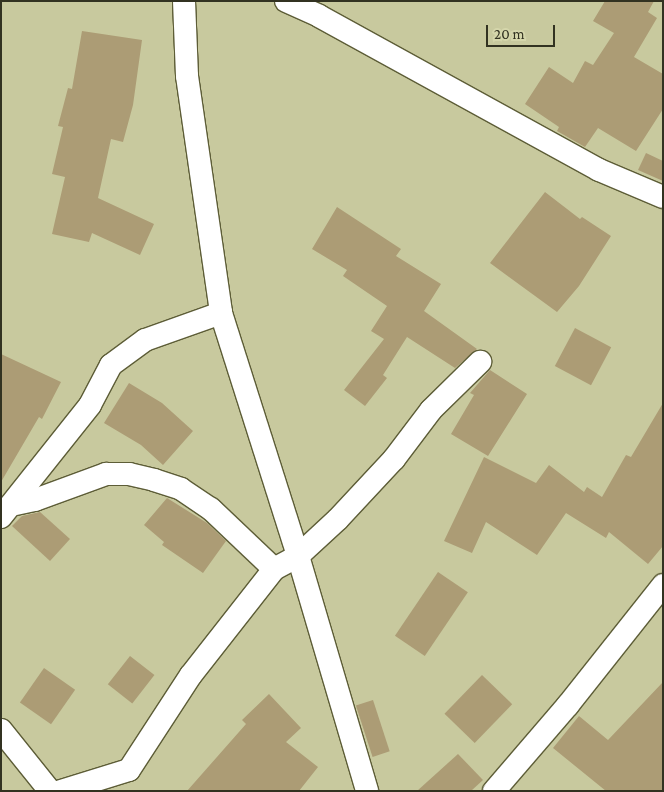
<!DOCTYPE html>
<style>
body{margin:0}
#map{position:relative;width:664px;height:792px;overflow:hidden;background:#c8c99e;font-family:"Crimson Pro",serif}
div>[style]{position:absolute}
.building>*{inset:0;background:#ac9c75;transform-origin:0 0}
.roads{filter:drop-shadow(1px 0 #5d5d37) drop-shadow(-1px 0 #5d5d37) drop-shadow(0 1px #5d5d37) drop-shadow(0 -1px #5d5d37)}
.street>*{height:22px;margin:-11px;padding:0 11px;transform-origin:11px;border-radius:11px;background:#fff}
span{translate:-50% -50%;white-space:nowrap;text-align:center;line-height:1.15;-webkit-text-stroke:4.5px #d5d6ab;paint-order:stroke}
.frame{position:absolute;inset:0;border:2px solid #323221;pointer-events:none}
.scale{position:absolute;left:486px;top:25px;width:69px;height:22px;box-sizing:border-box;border:2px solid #323221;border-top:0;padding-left:6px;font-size:15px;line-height:18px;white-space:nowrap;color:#323221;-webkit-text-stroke:4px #d5d6ab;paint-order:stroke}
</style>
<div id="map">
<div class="building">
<i style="clip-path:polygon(605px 1px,654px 1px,648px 12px,657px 18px,634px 57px,663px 74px,663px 109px,636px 151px,598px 128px,585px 147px,557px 131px,559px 127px,525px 104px,549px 67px,573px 83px,585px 61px,593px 65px,614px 33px,593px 21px)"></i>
<i style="clip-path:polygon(82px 31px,142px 40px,133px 105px,123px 142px,111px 139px,98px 198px,154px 224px,140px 255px,92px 233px,89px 242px,52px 234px,65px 177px,52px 174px,63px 127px,58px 126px,68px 88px,72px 89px)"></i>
<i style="clip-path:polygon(646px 153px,663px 161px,663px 181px,638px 170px)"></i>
<i style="clip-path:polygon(545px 192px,580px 219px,582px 217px,611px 236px,579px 286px,557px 312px,490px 263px)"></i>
<i style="clip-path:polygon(337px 207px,401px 249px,396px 256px,441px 284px,424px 311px,477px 349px,455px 368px,407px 337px,383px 375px,387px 378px,365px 406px,344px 390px,384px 339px,371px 331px,387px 306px,343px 276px,347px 270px,312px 249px)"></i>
<i style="left:575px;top:328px;width:41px;height:43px;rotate:28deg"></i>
<i style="clip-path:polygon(1px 354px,61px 382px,42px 419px,39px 417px,1px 482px)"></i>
<i style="clip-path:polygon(490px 370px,527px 394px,488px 456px,451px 434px,474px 395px,470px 393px)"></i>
<i style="clip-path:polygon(129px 383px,162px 403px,193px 431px,163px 465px,141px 445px,104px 423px)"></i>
<i style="clip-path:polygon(663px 403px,663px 546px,648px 564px,609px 532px,606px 538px,566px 513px,537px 555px,486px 522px,472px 553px,444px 541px,484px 457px,536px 483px,549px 465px,584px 492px,587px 487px,602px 497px,626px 455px,631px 457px)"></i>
<i style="clip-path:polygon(167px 498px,207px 523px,226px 541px,203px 573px,162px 545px,164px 542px,144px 525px)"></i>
<i style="clip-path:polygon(40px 512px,70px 539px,50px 561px,12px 526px,22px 516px)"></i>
<i style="left:438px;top:572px;width:36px;height:77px;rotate:34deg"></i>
<i style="left:130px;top:656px;width:31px;height:36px;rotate:38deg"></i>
<i style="left:44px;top:668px;width:38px;height:42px;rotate:35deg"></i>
<i style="left:482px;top:675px;width:42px;height:54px;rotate:44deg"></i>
<i style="clip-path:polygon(663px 682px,663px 791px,606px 791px,553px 748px,579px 716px,608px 740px)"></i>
<i style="clip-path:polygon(269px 694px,301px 728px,286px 742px,318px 767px,299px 791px,187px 791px,246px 724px,242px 720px)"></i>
<i style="left:373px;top:700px;width:54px;height:18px;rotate:72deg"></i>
<i style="clip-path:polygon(458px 754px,483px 780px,471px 791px,417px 791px)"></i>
</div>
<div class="roads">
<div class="street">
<i style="left:184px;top:1px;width:75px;rotate:87.7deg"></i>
<i style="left:187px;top:76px;width:239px;rotate:81.8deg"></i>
<i style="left:221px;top:313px;width:255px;rotate:72.4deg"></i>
<i style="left:298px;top:556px;width:245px;rotate:73.6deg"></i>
<i style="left:286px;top:1px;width:36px;rotate:24deg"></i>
<i style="left:319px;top:16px;width:320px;rotate:28.8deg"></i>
<i style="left:599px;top:170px;width:69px;rotate:22.9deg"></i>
<i style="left:11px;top:505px;width:25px;rotate:-12deg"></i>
<i style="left:35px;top:500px;width:76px;rotate:-20.1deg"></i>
<i style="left:106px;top:474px;width:23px"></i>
<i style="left:129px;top:474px;width:26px;rotate:13deg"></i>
<i style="left:154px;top:480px;width:28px;rotate:18deg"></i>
<i style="left:181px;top:489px;width:36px;rotate:34deg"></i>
<i style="left:211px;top:509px;width:87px;rotate:43.6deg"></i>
<i style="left:1px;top:517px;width:143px;rotate:-51.5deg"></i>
<i style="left:90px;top:405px;width:45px;rotate:-62.3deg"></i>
<i style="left:111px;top:365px;width:42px;rotate:-36.3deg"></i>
<i style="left:145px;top:340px;width:81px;rotate:-19.6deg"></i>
<i style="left:1px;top:730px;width:78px;rotate:51.2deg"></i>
<i style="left:61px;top:791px;width:71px;rotate:-17.2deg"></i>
<i style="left:129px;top:770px;width:113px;rotate:-56.9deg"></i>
<i style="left:191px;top:675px;width:135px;rotate:-51.9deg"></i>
<i style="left:274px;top:569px;width:27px;rotate:-28deg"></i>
<i style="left:298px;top:556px;width:54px;rotate:-42.8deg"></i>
<i style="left:338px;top:519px;width:82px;rotate:-47deg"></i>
<i style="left:394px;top:459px;width:61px;rotate:-52.9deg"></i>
<i style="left:431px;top:410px;width:69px;rotate:-44.4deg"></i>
<i style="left:494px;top:791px;width:113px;rotate:-49.3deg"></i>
<i style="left:568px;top:705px;width:153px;rotate:-51.6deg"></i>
</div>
</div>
<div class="frame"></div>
<div class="scale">20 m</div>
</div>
